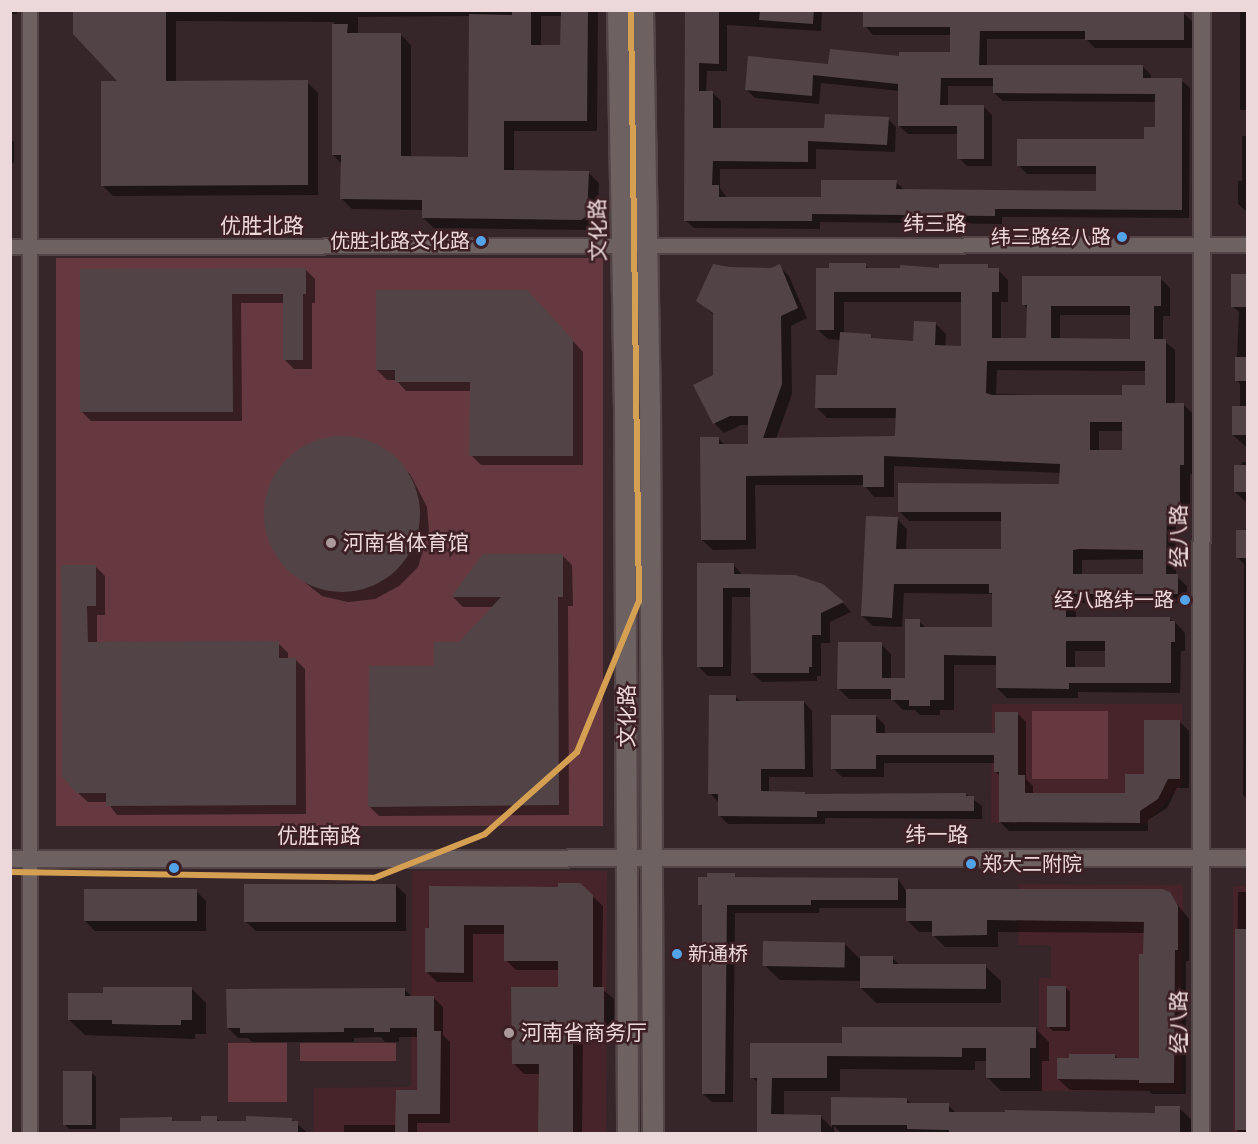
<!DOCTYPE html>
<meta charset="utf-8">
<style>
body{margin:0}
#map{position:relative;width:1258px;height:1144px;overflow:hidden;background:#372629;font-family:"Libre Baskerville","Noto Sans SC",serif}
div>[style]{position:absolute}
.built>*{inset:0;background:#46242a;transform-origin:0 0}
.green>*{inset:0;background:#663940;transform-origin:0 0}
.shadow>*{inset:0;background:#0007;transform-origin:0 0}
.building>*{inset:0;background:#524446;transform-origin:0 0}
.round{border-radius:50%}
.roads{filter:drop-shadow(2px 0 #534447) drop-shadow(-2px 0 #534447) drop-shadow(0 2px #534447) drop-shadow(0 -2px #534447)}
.minor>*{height:14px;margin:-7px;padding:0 7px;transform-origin:7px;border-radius:7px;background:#6d6162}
.tertiary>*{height:16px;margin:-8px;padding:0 8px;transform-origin:8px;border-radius:8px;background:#6d6162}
.secondary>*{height:20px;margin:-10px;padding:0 10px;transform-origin:10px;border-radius:10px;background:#6d6162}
.metro-1>*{height:6px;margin:-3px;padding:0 3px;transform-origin:3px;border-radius:3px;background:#d6a053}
.dots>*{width:16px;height:16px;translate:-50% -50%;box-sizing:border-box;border:3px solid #3d2025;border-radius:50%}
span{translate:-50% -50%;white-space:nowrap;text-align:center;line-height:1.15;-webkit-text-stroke:5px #3d2025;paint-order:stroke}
.bus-label{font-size:20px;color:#ecd8da}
.right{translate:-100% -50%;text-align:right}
.left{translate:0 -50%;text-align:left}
.street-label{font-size:21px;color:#ecd8da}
.poi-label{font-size:21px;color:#ecd8da}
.frame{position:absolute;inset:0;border:12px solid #ecd8da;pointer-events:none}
</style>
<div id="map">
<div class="built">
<i style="clip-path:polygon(992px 704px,1182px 704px,1182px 785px,1146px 824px,991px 823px)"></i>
<i style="clip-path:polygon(412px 871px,607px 871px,606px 1133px,314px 1133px,314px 1088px,411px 1087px)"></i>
<i style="clip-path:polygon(1019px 884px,1183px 885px,1182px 1091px,1039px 1091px,1039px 978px,1051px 978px,1051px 945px,1018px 945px)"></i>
<i style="left:1233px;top:886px;width:14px;height:248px"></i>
</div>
<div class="green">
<i style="left:603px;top:258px;width:568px;height:547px;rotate:90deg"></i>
<i style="left:1032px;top:711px;width:76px;height:68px"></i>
<i style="left:228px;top:1043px;width:59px;height:59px"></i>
<i style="left:300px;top:1043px;width:96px;height:18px"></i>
</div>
<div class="shadow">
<i style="left:10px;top:10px;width:7px;height:4px"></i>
<i style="clip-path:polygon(evenodd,75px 10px,598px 10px,597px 131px,514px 131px,514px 172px,589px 173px,599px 183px,597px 226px,592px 230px,434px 228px,423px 218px,423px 210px,352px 209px,342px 199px,342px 164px,333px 155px,334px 22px,176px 21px,176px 82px,307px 82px,318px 93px,318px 195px,113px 196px,102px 185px,121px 82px,75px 10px,471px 16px,470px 158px,411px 158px,411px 45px,401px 35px,358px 35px,358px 17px,471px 16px,75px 10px,541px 16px,562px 16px,562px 46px,541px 46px,541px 16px)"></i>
<i style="clip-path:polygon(687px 10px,822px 10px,821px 31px,727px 25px,727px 71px,707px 71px,706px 92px,712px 92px,721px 101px,721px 129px,825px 130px,888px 119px,896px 127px,895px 152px,816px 149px,816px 169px,720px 169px,720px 188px,727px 198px,822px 199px,896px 182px,904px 190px,1097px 192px,1097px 174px,1027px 174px,1018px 165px,1145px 140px,1157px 128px,1157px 102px,1003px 101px,994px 93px,994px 86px,948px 86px,948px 107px,984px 107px,992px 115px,992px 166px,967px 166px,959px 158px,959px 134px,908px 134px,899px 126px,900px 91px,821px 83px,819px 104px,755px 98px,746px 89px,830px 65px,952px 54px,952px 35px,873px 35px,865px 26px,865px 10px,1146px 10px,1146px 13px,1183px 13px,1192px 21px,1192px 48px,1095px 48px,1086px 39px,987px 39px,987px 67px,1143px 67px,1151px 75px,1151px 80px,1181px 80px,1190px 88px,1189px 218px,1002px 217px,1002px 224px,820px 222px,820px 229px,694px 228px,685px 220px)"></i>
<i style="left:1240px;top:10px;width:8px;height:100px"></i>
<i style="left:10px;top:83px;width:3px;height:19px;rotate:45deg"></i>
<i style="clip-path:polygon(1242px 136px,1248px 136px,1248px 213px,1238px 204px,1238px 181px,1242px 181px)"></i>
<i style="clip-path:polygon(10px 138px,14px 142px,14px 163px,10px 163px)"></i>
<i style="clip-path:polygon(evenodd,865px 265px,870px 270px,940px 270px,987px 266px,991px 270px,998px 270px,1008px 280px,1008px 302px,1001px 302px,1001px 340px,1028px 340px,1028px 309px,1024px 305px,1160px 278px,1170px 288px,1170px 316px,1163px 316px,1163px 340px,1175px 350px,1175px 405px,1184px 405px,1194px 415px,1194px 474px,1190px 474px,1190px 515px,1176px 515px,1176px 576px,1187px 586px,1187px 603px,1076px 603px,1076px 618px,1169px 619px,1175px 622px,1185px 633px,1185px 651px,1181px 651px,1180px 693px,1078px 692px,1078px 698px,1007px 698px,997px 688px,997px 665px,954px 665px,954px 710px,940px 710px,940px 715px,920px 715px,915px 710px,903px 710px,892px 699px,849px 699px,839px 689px,881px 644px,891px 654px,891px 679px,907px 679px,919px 621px,927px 629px,994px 629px,994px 596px,991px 594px,904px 593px,902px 627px,873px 626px,862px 616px,897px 519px,907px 529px,906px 550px,1002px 551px,1002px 521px,909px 521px,899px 511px,1061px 485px,1061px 473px,894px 466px,894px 497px,874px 497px,864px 485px,755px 485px,756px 549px,713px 550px,702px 540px,718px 438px,725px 445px,750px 445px,750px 425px,741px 425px,724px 433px,714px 423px,715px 316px,698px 301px,729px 269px,771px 270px,779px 266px,789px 276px,807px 318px,791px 326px,792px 394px,776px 439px,896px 437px,897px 418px,827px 418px,817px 408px,839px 377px,841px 340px,828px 339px,817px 329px,817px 269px,865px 265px,844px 302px,963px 302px,963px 348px,945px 347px,946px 334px,936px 324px,914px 342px,875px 340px,870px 336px,844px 334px,844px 302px,865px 265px,1060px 315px,1131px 315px,1131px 340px,1060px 340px,1060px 315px,865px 265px,997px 370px,1146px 371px,1146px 387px,1124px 397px,996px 394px,997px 370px,865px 265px,1099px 431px,1124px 431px,1124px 452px,1099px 451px,1099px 431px,865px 265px,1144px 559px,1144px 575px,1082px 575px,1082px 560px,1144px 559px,865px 265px,1075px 651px,1107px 651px,1107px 669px,1075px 669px,1075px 651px)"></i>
<i style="clip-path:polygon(305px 269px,315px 279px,315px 303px,312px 303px,312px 369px,294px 369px,284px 359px,284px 303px,241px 303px,242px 421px,91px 421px,82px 412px,81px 270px)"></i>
<i style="clip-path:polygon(1248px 276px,1248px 447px,1246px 447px,1233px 435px,1240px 408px,1240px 384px,1236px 380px,1239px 312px,1232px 306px)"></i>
<i style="clip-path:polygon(537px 302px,583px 352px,583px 465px,481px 465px,471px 455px,471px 391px,406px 391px,396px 380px,387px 380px,377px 370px)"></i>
<i style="clip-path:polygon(351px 438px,377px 447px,410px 474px,427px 507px,429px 531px,418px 567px,399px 586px,375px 599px,348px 602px,322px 596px,288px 569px,279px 559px,268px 535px,265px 508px,272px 482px,288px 460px,299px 451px,324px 440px)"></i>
<i style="clip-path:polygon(1242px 462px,1248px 462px,1248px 504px,1235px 492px)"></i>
<i style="clip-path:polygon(1246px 527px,1248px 527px,1248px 799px,1243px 795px,1244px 564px,1237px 557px)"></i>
<i style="clip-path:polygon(483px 555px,562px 555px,572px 565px,573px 606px,568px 606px,569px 815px,379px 816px,369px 806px,460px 644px,494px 607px,463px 607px,453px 597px)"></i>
<i style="clip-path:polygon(699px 565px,734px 565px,743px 576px,822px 586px,843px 603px,851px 612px,830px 622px,830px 643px,821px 643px,821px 676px,817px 676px,817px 681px,762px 682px,752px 673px,752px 597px,732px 597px,731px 676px,708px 676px,698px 666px)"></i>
<i style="clip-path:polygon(63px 566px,95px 566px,105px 576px,105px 615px,97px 615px,97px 643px,278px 643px,288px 653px,288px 659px,295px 659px,305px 669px,306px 814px,117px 815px,107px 802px,88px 802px,77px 792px)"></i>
<i style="clip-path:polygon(736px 697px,742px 703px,804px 702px,812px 711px,813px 777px,769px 777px,769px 793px,804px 793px,807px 796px,966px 794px,982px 806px,982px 819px,825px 818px,825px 824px,728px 824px,720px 816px,718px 802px,710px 793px)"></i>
<i style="clip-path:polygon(1017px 713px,1026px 722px,1026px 779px,1033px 786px,1033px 795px,1126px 795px,1145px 776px,1180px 722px,1189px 731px,1189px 788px,1177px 788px,1167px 808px,1148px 820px,1148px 831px,1009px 831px,1000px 822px,1000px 776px,996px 772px,996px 763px,884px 763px,884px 777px,842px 777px,833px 768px,876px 716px,885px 725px,885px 735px,996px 735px)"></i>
<i style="clip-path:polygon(734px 875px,738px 879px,898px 879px,906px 891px,1162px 891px,1169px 894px,1189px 919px,1189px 961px,1186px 961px,1186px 1094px,1152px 1094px,1149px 1091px,1070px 1090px,1058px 1079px,1115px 1055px,1119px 1060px,1140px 1060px,1145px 933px,998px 932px,998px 947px,945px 947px,934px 936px,934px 932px,919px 932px,907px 920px,907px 908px,819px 908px,819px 913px,735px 913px,733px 1102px,712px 1102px,703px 1094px,704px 909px,699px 904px)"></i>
<i style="clip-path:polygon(396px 885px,406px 895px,406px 931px,256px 931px,245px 921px)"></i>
<i style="clip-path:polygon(430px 888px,592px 896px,603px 906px,602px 989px,614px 999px,614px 1033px,583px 1033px,582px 1134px,540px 1134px,540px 1074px,524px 1074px,514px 1064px,560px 989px,560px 970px,516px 970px,506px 960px,506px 934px,473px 934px,473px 982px,437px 982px,427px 972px)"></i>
<i style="clip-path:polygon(196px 891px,206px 901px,206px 931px,95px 931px,85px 921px)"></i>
<i style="clip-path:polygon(1238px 892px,1248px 892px,1248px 1134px,1240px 1134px,1236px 1129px)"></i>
<i style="clip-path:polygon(844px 943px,859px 958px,892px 958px,900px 965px,985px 966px,1001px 981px,1001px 1003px,876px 1003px,861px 988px,861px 981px,780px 980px,764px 965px)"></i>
<i style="clip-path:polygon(1065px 987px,1070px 992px,1070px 1031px,1053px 1031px,1048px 1026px)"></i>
<i style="clip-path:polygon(191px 988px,206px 1003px,206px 1034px,195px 1034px,195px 1039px,85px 1035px,69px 1020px,105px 994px)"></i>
<i style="clip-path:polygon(405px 990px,412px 997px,433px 997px,443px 1007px,443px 1035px,450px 1042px,450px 1123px,417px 1123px,417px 1134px,344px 1134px,344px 1125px,397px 1125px,418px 1092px,419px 1037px,399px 1037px,399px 1042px,385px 1042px,381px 1037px,354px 1038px,354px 1042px,252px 1042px,248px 1038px,238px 1038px,228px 1028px)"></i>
<i style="clip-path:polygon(1036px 1029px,1049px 1042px,1049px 1061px,1042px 1061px,1042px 1091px,1001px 1091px,987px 1077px,987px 1061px,975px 1061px,975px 1070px,840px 1069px,840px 1091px,784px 1091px,784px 1116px,820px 1116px,832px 1128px,832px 1099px,907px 1099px,912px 1105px,948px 1105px,957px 1114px,1157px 1114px,1179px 1108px,1193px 1121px,1193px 1134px,842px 1134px,834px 1126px,834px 1134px,758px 1134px,759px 1084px,752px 1077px,844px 1045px)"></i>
<i style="clip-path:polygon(92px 1073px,96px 1077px,96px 1129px,69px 1129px,64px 1124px)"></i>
<i style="clip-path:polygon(216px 1118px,221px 1122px,291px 1119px,309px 1134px,121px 1134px,171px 1119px,175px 1123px,203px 1122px)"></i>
</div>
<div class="building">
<i style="clip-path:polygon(73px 10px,166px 10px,166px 81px,308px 80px,308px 185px,101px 186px,101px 81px,117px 81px,73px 34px)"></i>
<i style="clip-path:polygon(512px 10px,531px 10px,531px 45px,560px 45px,561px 10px,588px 10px,587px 121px,504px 121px,504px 170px,589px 171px,587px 216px,581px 220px,422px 218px,422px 200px,340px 199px,341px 155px,332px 155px,332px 24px,348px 24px,347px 33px,401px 33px,401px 156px,468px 157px,469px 14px,512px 15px)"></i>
<i style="clip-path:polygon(685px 10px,719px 10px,719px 64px,699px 63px,699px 91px,713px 91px,713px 128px,824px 128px,825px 114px,889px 117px,887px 145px,808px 141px,808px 162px,713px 161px,712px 185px,719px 185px,719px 197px,821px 197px,821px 180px,897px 180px,896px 189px,1096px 191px,1096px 166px,1017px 166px,1017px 139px,1144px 139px,1144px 127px,1155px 127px,1155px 94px,993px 93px,993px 78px,941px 78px,940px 105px,984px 105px,984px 159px,957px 159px,957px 126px,898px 126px,898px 84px,813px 75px,812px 96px,745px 90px,748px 56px,828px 64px,830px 49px,899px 56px,899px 52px,950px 52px,950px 27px,863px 27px,863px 10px,1184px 11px,1184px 40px,1085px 40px,1085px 31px,980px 31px,979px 65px,1143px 65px,1143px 78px,1182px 78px,1182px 210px,995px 209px,995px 216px,812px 214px,812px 221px,684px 221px)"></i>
<i style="clip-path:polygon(760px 10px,814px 10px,813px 24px,759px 20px)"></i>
<i style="clip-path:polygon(evenodd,829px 263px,866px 263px,866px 268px,900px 268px,900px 265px,939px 268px,939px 264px,988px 264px,988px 268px,999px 268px,999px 292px,992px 292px,992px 338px,1026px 338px,1027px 305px,1022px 305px,1022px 276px,1161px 276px,1161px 306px,1154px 306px,1154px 339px,1166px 339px,1166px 403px,1184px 403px,1184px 465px,1180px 465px,1180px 506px,1167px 506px,1166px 574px,1178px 574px,1178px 594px,1066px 594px,1066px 617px,1170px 617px,1170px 621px,1175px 621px,1175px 642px,1171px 642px,1171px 683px,1069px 683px,1069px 689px,996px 688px,996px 656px,944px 655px,944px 700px,930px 700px,930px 706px,909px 706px,909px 700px,891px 700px,891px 689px,837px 689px,838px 642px,882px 642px,882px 678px,905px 678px,905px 619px,920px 619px,920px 627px,992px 627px,992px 593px,989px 593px,989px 584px,894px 584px,892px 618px,861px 616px,866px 516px,898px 517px,896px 549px,1001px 549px,1001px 512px,898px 512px,898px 483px,1059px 484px,1060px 464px,884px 456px,884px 487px,863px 487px,863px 475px,746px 476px,746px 540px,701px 540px,700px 437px,719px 437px,719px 444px,748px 444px,748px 416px,730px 416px,713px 424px,693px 385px,713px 375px,713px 313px,696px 301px,713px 264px,729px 267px,771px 268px,780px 264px,798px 308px,781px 316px,782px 384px,763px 438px,895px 436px,896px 408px,815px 408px,816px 375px,837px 375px,840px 332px,871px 334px,871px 338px,913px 341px,914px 321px,936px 322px,935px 345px,961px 346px,961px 292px,834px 292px,834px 330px,816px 330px,816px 268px,829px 268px,829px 263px,1051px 306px,1130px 306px,1130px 339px,1051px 338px,1051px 306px,829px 263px,987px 361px,1145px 361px,1145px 385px,1122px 385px,1122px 395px,992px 395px,986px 393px,987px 361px,829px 263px,1090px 422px,1122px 422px,1122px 450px,1090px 450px,1090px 422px,829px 263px,1079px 549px,1143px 550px,1143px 574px,1073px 574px,1073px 550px,1079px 549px,829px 263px,1066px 641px,1105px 641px,1105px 667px,1066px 667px,1066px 641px)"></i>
<i style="clip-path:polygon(306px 268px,306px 294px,303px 294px,303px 360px,283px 360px,283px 294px,232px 294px,233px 412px,80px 412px,80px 269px)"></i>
<i style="left:1231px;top:274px;width:17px;height:33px"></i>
<i style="clip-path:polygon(376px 290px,527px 290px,573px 340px,573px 456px,469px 456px,470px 382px,395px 382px,395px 370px,376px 370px)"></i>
<i style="left:1235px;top:357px;width:13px;height:24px"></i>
<i style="left:1232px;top:406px;width:16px;height:29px"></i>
<i class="round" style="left:264px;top:436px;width:156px;height:156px"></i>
<i style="left:1234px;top:465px;width:14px;height:27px"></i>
<i style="left:1236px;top:530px;width:12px;height:28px"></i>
<i style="clip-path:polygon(483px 554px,563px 554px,563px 597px,558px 597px,559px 805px,368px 807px,369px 666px,434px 666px,434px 642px,459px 642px,501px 597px,451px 597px)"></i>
<i style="clip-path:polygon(697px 563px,734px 563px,734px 574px,795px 575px,823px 584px,844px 602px,821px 613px,821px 635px,812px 635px,812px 667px,809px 667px,809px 673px,751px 673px,750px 588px,723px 588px,723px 667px,697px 667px)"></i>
<i style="clip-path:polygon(61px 565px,96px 565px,96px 606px,87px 606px,88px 642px,279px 641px,279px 658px,296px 658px,296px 805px,106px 806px,106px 793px,76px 793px,62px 776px)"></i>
<i style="clip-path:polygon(709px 695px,736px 695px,736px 701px,804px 701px,805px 769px,761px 769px,761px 791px,805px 792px,805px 794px,966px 793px,966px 796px,974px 796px,974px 811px,817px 811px,817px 817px,718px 816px,718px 794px,708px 794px)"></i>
<i style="clip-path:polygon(995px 712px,1018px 712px,1018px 775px,1025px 775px,1025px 793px,1125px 793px,1125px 774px,1144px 774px,1144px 720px,1180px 720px,1180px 779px,1168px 779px,1158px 799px,1140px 811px,1140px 823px,999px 822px,999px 772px,994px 772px,994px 755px,876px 755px,876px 769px,831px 769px,831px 715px,876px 715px,876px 733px,995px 733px)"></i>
<i style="clip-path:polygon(707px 873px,735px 873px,735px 877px,898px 878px,898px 900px,811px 900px,811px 905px,727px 905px,725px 1094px,702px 1094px,702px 905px,698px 905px,698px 877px,707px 877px)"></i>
<i style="clip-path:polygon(558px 883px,580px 883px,593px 895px,593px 987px,604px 987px,604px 1023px,573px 1023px,573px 1134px,538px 1134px,539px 1064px,512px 1064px,511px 987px,558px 987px,558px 961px,504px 961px,504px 925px,464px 925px,464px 973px,425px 972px,425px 928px,429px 928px,429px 886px,558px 887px)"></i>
<i style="left:244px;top:884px;width:152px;height:38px"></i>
<i style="left:197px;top:889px;width:32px;height:113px;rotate:90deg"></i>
<i style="clip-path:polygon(906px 889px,1162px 889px,1170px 892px,1178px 906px,1178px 950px,1175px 950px,1174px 1083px,1139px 1083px,1139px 1080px,1057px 1079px,1057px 1058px,1069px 1058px,1069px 1054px,1115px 1054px,1115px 1058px,1139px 1058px,1139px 954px,1143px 954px,1144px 922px,987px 920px,987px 935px,932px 936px,932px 921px,906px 921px)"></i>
<i style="left:1235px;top:929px;width:13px;height:201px"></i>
<i style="left:763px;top:941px;width:82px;height:25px;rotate:1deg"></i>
<i style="clip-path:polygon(860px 956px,893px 956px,893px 964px,986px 964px,986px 989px,860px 988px)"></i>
<i style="left:1047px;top:986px;width:19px;height:41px"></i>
<i style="clip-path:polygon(103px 987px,192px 987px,192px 1020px,181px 1020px,181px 1025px,159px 1025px,112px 1024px,112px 1020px,68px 1020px,68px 993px,103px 993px)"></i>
<i style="clip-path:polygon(405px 988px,405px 996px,434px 996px,434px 1031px,441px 1031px,440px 1114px,408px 1114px,408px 1134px,395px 1134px,396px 1090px,417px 1090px,417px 1028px,390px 1028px,390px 1032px,374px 1032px,374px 1028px,344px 1028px,344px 1032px,240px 1033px,240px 1028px,227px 1028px,226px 989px)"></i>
<i style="clip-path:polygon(842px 1027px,1036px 1027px,1036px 1048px,1030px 1048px,1030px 1078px,986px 1078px,986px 1048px,962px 1048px,962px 1057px,827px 1056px,827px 1078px,772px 1078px,771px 1114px,821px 1115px,821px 1134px,757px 1134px,757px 1078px,750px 1078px,750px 1043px,842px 1043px)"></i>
<i style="left:63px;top:1071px;width:29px;height:54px"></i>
<i style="clip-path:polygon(831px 1097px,907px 1098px,907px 1103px,949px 1103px,949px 1112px,1005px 1112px,1005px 1110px,1155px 1113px,1155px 1106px,1180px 1106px,1180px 1134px,949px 1134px,949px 1130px,907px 1129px,907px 1125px,831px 1125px)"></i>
<i style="clip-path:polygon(201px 1116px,217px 1116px,217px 1121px,246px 1121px,246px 1116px,292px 1118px,292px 1121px,298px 1121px,298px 1134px,120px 1134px,120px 1118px,172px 1117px,172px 1121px,201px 1121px)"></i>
</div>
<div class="roads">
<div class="minor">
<i style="left:10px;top:247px;width:1238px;rotate:-0.09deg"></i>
<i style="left:30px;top:1134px;width:1124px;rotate:-90deg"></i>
</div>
<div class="tertiary">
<i style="left:10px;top:859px;width:1238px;rotate:-0.05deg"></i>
<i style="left:1201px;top:1134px;width:1124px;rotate:-89.95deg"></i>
</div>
<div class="secondary">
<i style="left:618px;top:10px;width:396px;rotate:89deg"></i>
<i style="left:625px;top:406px;width:728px;rotate:89.76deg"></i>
<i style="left:643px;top:10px;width:396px;rotate:89deg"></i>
<i style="left:650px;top:406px;width:728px;rotate:89.76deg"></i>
</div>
</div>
<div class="metro-1">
<i style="left:10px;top:872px;width:364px;rotate:0.9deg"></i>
<i style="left:374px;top:878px;width:119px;rotate:-21.6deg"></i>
<i style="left:485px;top:834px;width:123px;rotate:-41.7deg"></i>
<i style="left:577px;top:752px;width:163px;rotate:-67.7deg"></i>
<i style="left:639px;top:601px;width:591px;rotate:-90.78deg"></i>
</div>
<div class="dots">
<i style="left:1122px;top:237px;background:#53a3e8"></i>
<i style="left:481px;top:241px;background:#53a3e8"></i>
<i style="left:331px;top:543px;background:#ad9a9c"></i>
<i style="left:1185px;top:600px;background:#53a3e8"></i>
<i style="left:971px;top:864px;background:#53a3e8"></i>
<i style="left:174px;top:868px;background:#53a3e8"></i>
<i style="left:677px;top:954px;background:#53a3e8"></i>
<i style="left:509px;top:1033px;background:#ad9a9c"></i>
</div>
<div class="bus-label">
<span class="right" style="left:1111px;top:237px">纬三路经八路</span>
<span class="right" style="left:470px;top:241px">优胜北路文化路</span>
<span class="right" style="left:1174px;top:600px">经八路纬一路</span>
<span class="left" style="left:982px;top:864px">郑大二附院</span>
<span class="left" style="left:688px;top:954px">新通桥</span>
</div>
<div class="street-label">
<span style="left:935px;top:224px">纬三路</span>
<span style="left:262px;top:226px">优胜北路</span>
<span style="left:598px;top:230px;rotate:-91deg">文化路</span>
<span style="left:1179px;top:536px;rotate:-90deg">经八路</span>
<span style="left:627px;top:716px;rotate:-90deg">文化路</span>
<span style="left:937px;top:835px">纬一路</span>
<span style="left:319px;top:836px">优胜南路</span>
<span style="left:1179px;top:1022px;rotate:-90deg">经八路</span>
</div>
<div class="poi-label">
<span class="left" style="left:343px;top:543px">河南省体育馆</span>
<span class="left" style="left:521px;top:1033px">河南省商务厅</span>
</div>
<div class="frame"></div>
</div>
